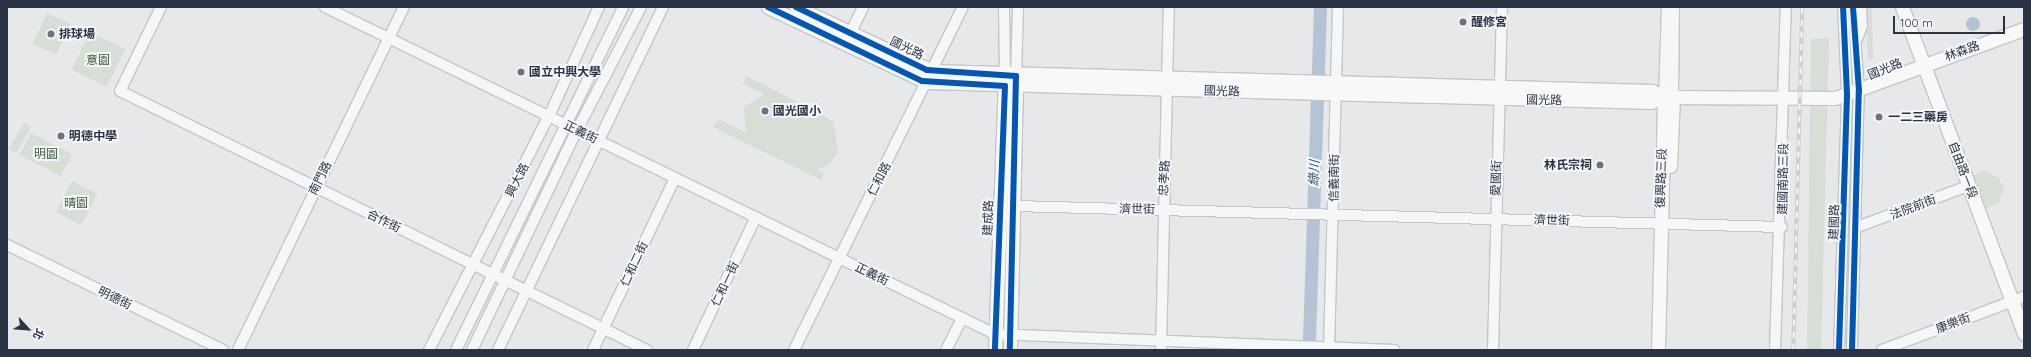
<!DOCTYPE html>
<meta charset="utf-8">
<style>
body{margin:0}
#map{position:relative;width:2031px;height:357px;overflow:hidden;background:#e6e8ea;font-family:Quicksand,"Noto Sans TC",sans-serif}
div>[style]{position:absolute}
.green>*{inset:0;background:#d6ded6;transform-origin:0 0}
.water>*{inset:0;background:#b4c4d5}
.round{border-radius:50%}
.river>*{height:13px;margin:-6.5px;padding:0 6.5px;transform-origin:6.5px;border-radius:6.5px;background:#b4c4d5}
.roads{filter:drop-shadow(1px 0 #c4c6c8) drop-shadow(-1px 0 #c4c6c8) drop-shadow(0 1px #c4c6c8) drop-shadow(0 -1px #c4c6c8)}
.minor>*{height:10px;margin:-5px;padding:0 5px;transform-origin:5px;border-radius:5px;background:#f5f6f7}
.major>*{height:13px;margin:-6.5px;padding:0 6.5px;transform-origin:6.5px;border-radius:6.5px;background:#f8f8f8}
.rail>*{height:3.5px;margin-top:-1.75px;transform-origin:0;background:repeating-linear-gradient(90deg,#f4f6f9 0 6px,#cecfd2 0 12px);box-sizing:border-box;border-block:1px solid #cecfd2}
.cycleway>*{height:6px;margin:-3px;padding:0 3px;transform-origin:3px;border-radius:3px;background:#0057b8}
.dots>*{width:11px;height:11px;translate:-50% -50%;box-sizing:border-box;border:2px solid #f4f6f9;border-radius:50%}
span{translate:-50% -50%;white-space:nowrap;text-align:center;line-height:1.15;-webkit-text-stroke:4px #f4f6f9;paint-order:stroke}
.poi-label{font-size:12px;color:#2b3445;font-weight:700}
.left{translate:0 -50%;text-align:left}
.right{translate:-100% -50%;text-align:right}
.street-label{font-size:12px;color:#2b3445}
.park-label{font-size:12px;color:#3f6138}
.water-label{font-size:13px;color:#34527a;font-style:italic}
.frame{position:absolute;inset:0;border:8px solid #2b3445;pointer-events:none}
.north{position:absolute;left:8px;top:309px;width:40px;height:40px;-webkit-text-stroke:3px #f4f6f9;paint-order:stroke;rotate:116deg;font-size:11px;font-weight:700;line-height:16px;text-align:center;color:#2b3445}
.north::after{content:'';display:block;margin:auto;width:14px;height:18px;background:#2b3445;clip-path:polygon(50% 0,100% 100%,50% 72%,0 100%)}
.scale{position:absolute;left:1893px;top:16px;width:112px;height:18px;box-sizing:border-box;border:2px solid #2b3445;border-top:0;padding-left:5px;font-size:12px;line-height:14px;white-space:nowrap;color:#2b3445;-webkit-text-stroke:3px #f4f6f9;paint-order:stroke}
</style>
<div id="map">
<div class="green">
<i style="clip-path:polygon(1866px 7px,1872px 7px,1873px 60px,1868px 58px)"></i>
<i style="left:47px;top:13px;width:26px;height:34px;rotate:25deg"></i>
<i style="left:90px;top:32px;width:39px;height:42px;rotate:26deg"></i>
<i style="clip-path:polygon(1829px 38px,1821px 350px,1807px 350px,1811px 39px)"></i>
<i style="clip-path:polygon(747px 76px,833px 121px,838px 151px,830px 164px,817px 169px,824px 173px,821px 180px,713px 127px,718px 119px,746px 133px,744px 107px,764px 94px,743px 84px)"></i>
<i style="left:24px;top:123px;width:8px;height:30px;rotate:30deg"></i>
<i style="left:31px;top:133px;width:46px;height:25px;rotate:27deg"></i>
<i style="clip-path:polygon(1984px 171px,1999px 178px,2004px 189px,1998px 203px,1984px 209px,1973px 176px)"></i>
<i style="left:72px;top:181px;width:28px;height:35px;rotate:27deg"></i>
</div>
<div class="water">
<i class="round" style="left:1966px;top:17px;width:14px;height:14px"></i>
</div>
<div class="river">
<i style="left:1309px;top:339px;width:332px;rotate:-88.1deg"></i>
</div>
<div class="roads">
<div class="minor">
<i style="left:161px;top:7px;width:93px;rotate:116deg"></i>
<i style="left:120px;top:91px;width:587px;rotate:26.17deg"></i>
<i style="left:325px;top:7px;width:746px;rotate:26.02deg"></i>
<i style="left:995px;top:334px;width:400px;rotate:2.3deg"></i>
<i style="left:1004px;top:7px;width:68px;rotate:89.2deg"></i>
<i style="left:848px;top:38px;width:34px;rotate:-64deg"></i>
<i style="left:1857px;top:39px;width:14px;rotate:-69deg"></i>
<i style="left:1862px;top:26px;width:19px;rotate:-93deg"></i>
<i style="left:1016px;top:76px;width:69px;rotate:-88.3deg"></i>
<i style="left:1664px;top:97px;width:90px;rotate:-88.1deg"></i>
<i style="left:1673px;top:97px;width:90px;rotate:-89.4deg"></i>
<i style="left:1015px;top:206px;width:767px;rotate:1.57deg"></i>
<i style="left:1857px;top:227px;width:118px;rotate:-20.3deg"></i>
<i style="left:7px;top:245px;width:240px;rotate:25.9deg"></i>
<i style="left:238px;top:350px;width:381px;rotate:-64.2deg"></i>
<i style="left:429px;top:350px;width:263px;rotate:-62.9deg"></i>
<i style="left:549px;top:116px;width:120px;rotate:-65.4deg"></i>
<i style="left:456px;top:350px;width:381px;rotate:-64deg"></i>
<i style="left:472px;top:350px;width:244px;rotate:-64.5deg"></i>
<i style="left:577px;top:130px;width:139px;rotate:-62.5deg"></i>
<i style="left:498px;top:350px;width:381px;rotate:-64.3deg"></i>
<i style="left:593px;top:350px;width:191px;rotate:-64.5deg"></i>
<i style="left:693px;top:350px;width:147px;rotate:-64.7deg"></i>
<i style="left:794px;top:350px;width:382px;rotate:-63.8deg"></i>
<i style="left:946px;top:350px;width:36px;rotate:-63deg"></i>
<i style="left:1161px;top:350px;width:343px;rotate:-88.7deg"></i>
<i style="left:1329px;top:350px;width:343px;rotate:-88.5deg"></i>
<i style="left:1493px;top:350px;width:343px;rotate:-88.5deg"></i>
<i style="left:1775px;top:350px;width:343px;rotate:-88.2deg"></i>
<i style="left:1839px;top:350px;width:256px;rotate:-88.2deg"></i>
<i style="left:1847px;top:94px;width:87px;rotate:-92.6deg"></i>
<i style="left:1852px;top:350px;width:259px;rotate:-88.5deg"></i>
<i style="left:1859px;top:91px;width:84px;rotate:-94.1deg"></i>
<i style="left:1882px;top:350px;width:152px;rotate:-20.5deg"></i>
</div>
<div class="major">
<i style="left:768px;top:7px;width:176px;rotate:25.3deg"></i>
<i style="left:927px;top:82px;width:724px;rotate:1.58deg"></i>
<i style="left:1651px;top:102px;width:14px;rotate:-21deg"></i>
<i style="left:1664px;top:97px;width:171px;rotate:0.3deg"></i>
<i style="left:1835px;top:98px;width:201px;rotate:-20.1deg"></i>
<i style="left:796px;top:7px;width:150px;rotate:25.2deg"></i>
<i style="left:932px;top:71px;width:720px;rotate:1.59deg"></i>
<i style="left:1652px;top:91px;width:13px;rotate:27deg"></i>
<i style="left:1902px;top:7px;width:349px;rotate:69.5deg"></i>
<i style="left:1670px;top:166px;width:69px;rotate:-87.5deg"></i>
<i style="left:995px;top:350px;width:273px;rotate:-87.9deg"></i>
<i style="left:1010px;top:350px;width:272px;rotate:-88.7deg"></i>
<i style="left:1658px;top:350px;width:253px;rotate:-88.6deg"></i>
</div>
</div>
<div class="rail">
<i style="left:1793px;top:350px;width:343px;rotate:-88.5deg"></i>
</div>
<div class="cycleway">
<i style="left:768px;top:7px;width:171px;rotate:25.7deg"></i>
<i style="left:922px;top:81px;width:83px;rotate:3.4deg"></i>
<i style="left:1005px;top:86px;width:264px;rotate:92.2deg"></i>
<i style="left:796px;top:7px;width:145px;rotate:25.7deg"></i>
<i style="left:927px;top:70px;width:89px;rotate:3.9deg"></i>
<i style="left:1016px;top:76px;width:274px;rotate:91.3deg"></i>
<i style="left:1839px;top:350px;width:256px;rotate:-88.2deg"></i>
<i style="left:1847px;top:94px;width:87px;rotate:-92.6deg"></i>
<i style="left:1852px;top:350px;width:259px;rotate:-88.5deg"></i>
<i style="left:1859px;top:91px;width:84px;rotate:-94.1deg"></i>
</div>
<div class="dots">
<i style="left:1463px;top:22px;background:#6c737f"></i>
<i style="left:51px;top:34px;background:#6c737f"></i>
<i style="left:521px;top:72px;background:#6c737f"></i>
<i style="left:765px;top:111px;background:#6c737f"></i>
<i style="left:1879px;top:117px;background:#6c737f"></i>
<i style="left:61px;top:136px;background:#6c737f"></i>
<i style="left:1600px;top:165px;background:#6c737f"></i>
</div>
<div class="poi-label">
<span class="left" style="left:1471px;top:22px">醒修宮</span>
<span class="left" style="left:59px;top:34px">排球場</span>
<span class="left" style="left:529px;top:72px">國立中興大學</span>
<span class="left" style="left:773px;top:111px">國光國小</span>
<span class="left" style="left:1888px;top:117px">一二三藥房</span>
<span class="left" style="left:69px;top:136px">明德中學</span>
<span class="right" style="left:1592px;top:165px">林氏宗祠</span>
</div>
<div class="street-label">
<span style="left:907px;top:48px;rotate:26deg">國光路</span>
<span style="left:1962px;top:51px;rotate:-20deg">林森路</span>
<span style="left:1885px;top:69px;rotate:-22deg">國光路</span>
<span style="left:1222px;top:91px;rotate:2deg">國光路</span>
<span style="left:1544px;top:100px;rotate:1deg">國光路</span>
<span style="left:581px;top:132px;rotate:26deg">正義街</span>
<span style="left:1963px;top:170px;rotate:69deg">自由路一段</span>
<span style="left:320px;top:178px;rotate:-64deg">南門路</span>
<span style="left:1164px;top:178px;rotate:-87deg">忠孝路</span>
<span style="left:1334px;top:178px;rotate:-89deg">信義南街</span>
<span style="left:1496px;top:178px;rotate:-88deg">愛國街</span>
<span style="left:1661px;top:178px;rotate:-88deg">復興路三段</span>
<span style="left:879px;top:179px;rotate:-63deg">仁和路</span>
<span style="left:1783px;top:179px;rotate:-89deg">建國南路三段</span>
<span style="left:517px;top:180px;rotate:-63deg">興大路</span>
<span style="left:1913px;top:207px;rotate:-21deg">法院前街</span>
<span style="left:1137px;top:209px;rotate:1deg">濟世街</span>
<span style="left:988px;top:218px;rotate:-88deg">建成路</span>
<span style="left:1552px;top:220px;rotate:2deg">濟世街</span>
<span style="left:384px;top:221px;rotate:26deg">合作街</span>
<span style="left:1834px;top:222px;rotate:-88deg">建國路</span>
<span style="left:634px;top:264px;rotate:-65deg">仁和二街</span>
<span style="left:872px;top:274px;rotate:26deg">正義街</span>
<span style="left:725px;top:284px;rotate:-65deg">仁和一街</span>
<span style="left:115px;top:298px;rotate:26deg">明德街</span>
<span style="left:1953px;top:323px;rotate:-21deg">康樂街</span>
</div>
<div class="park-label">
<span style="left:98px;top:60px">意園</span>
<span style="left:46px;top:154px">明園</span>
<span style="left:76px;top:203px">晴園</span>
</div>
<div class="water-label">
<span style="left:1314px;top:173px;rotate:-88deg">綠川</span>
</div>
<div class="frame"></div>
<div class="north">北</div>
<div class="scale">100 m</div>
</div>
